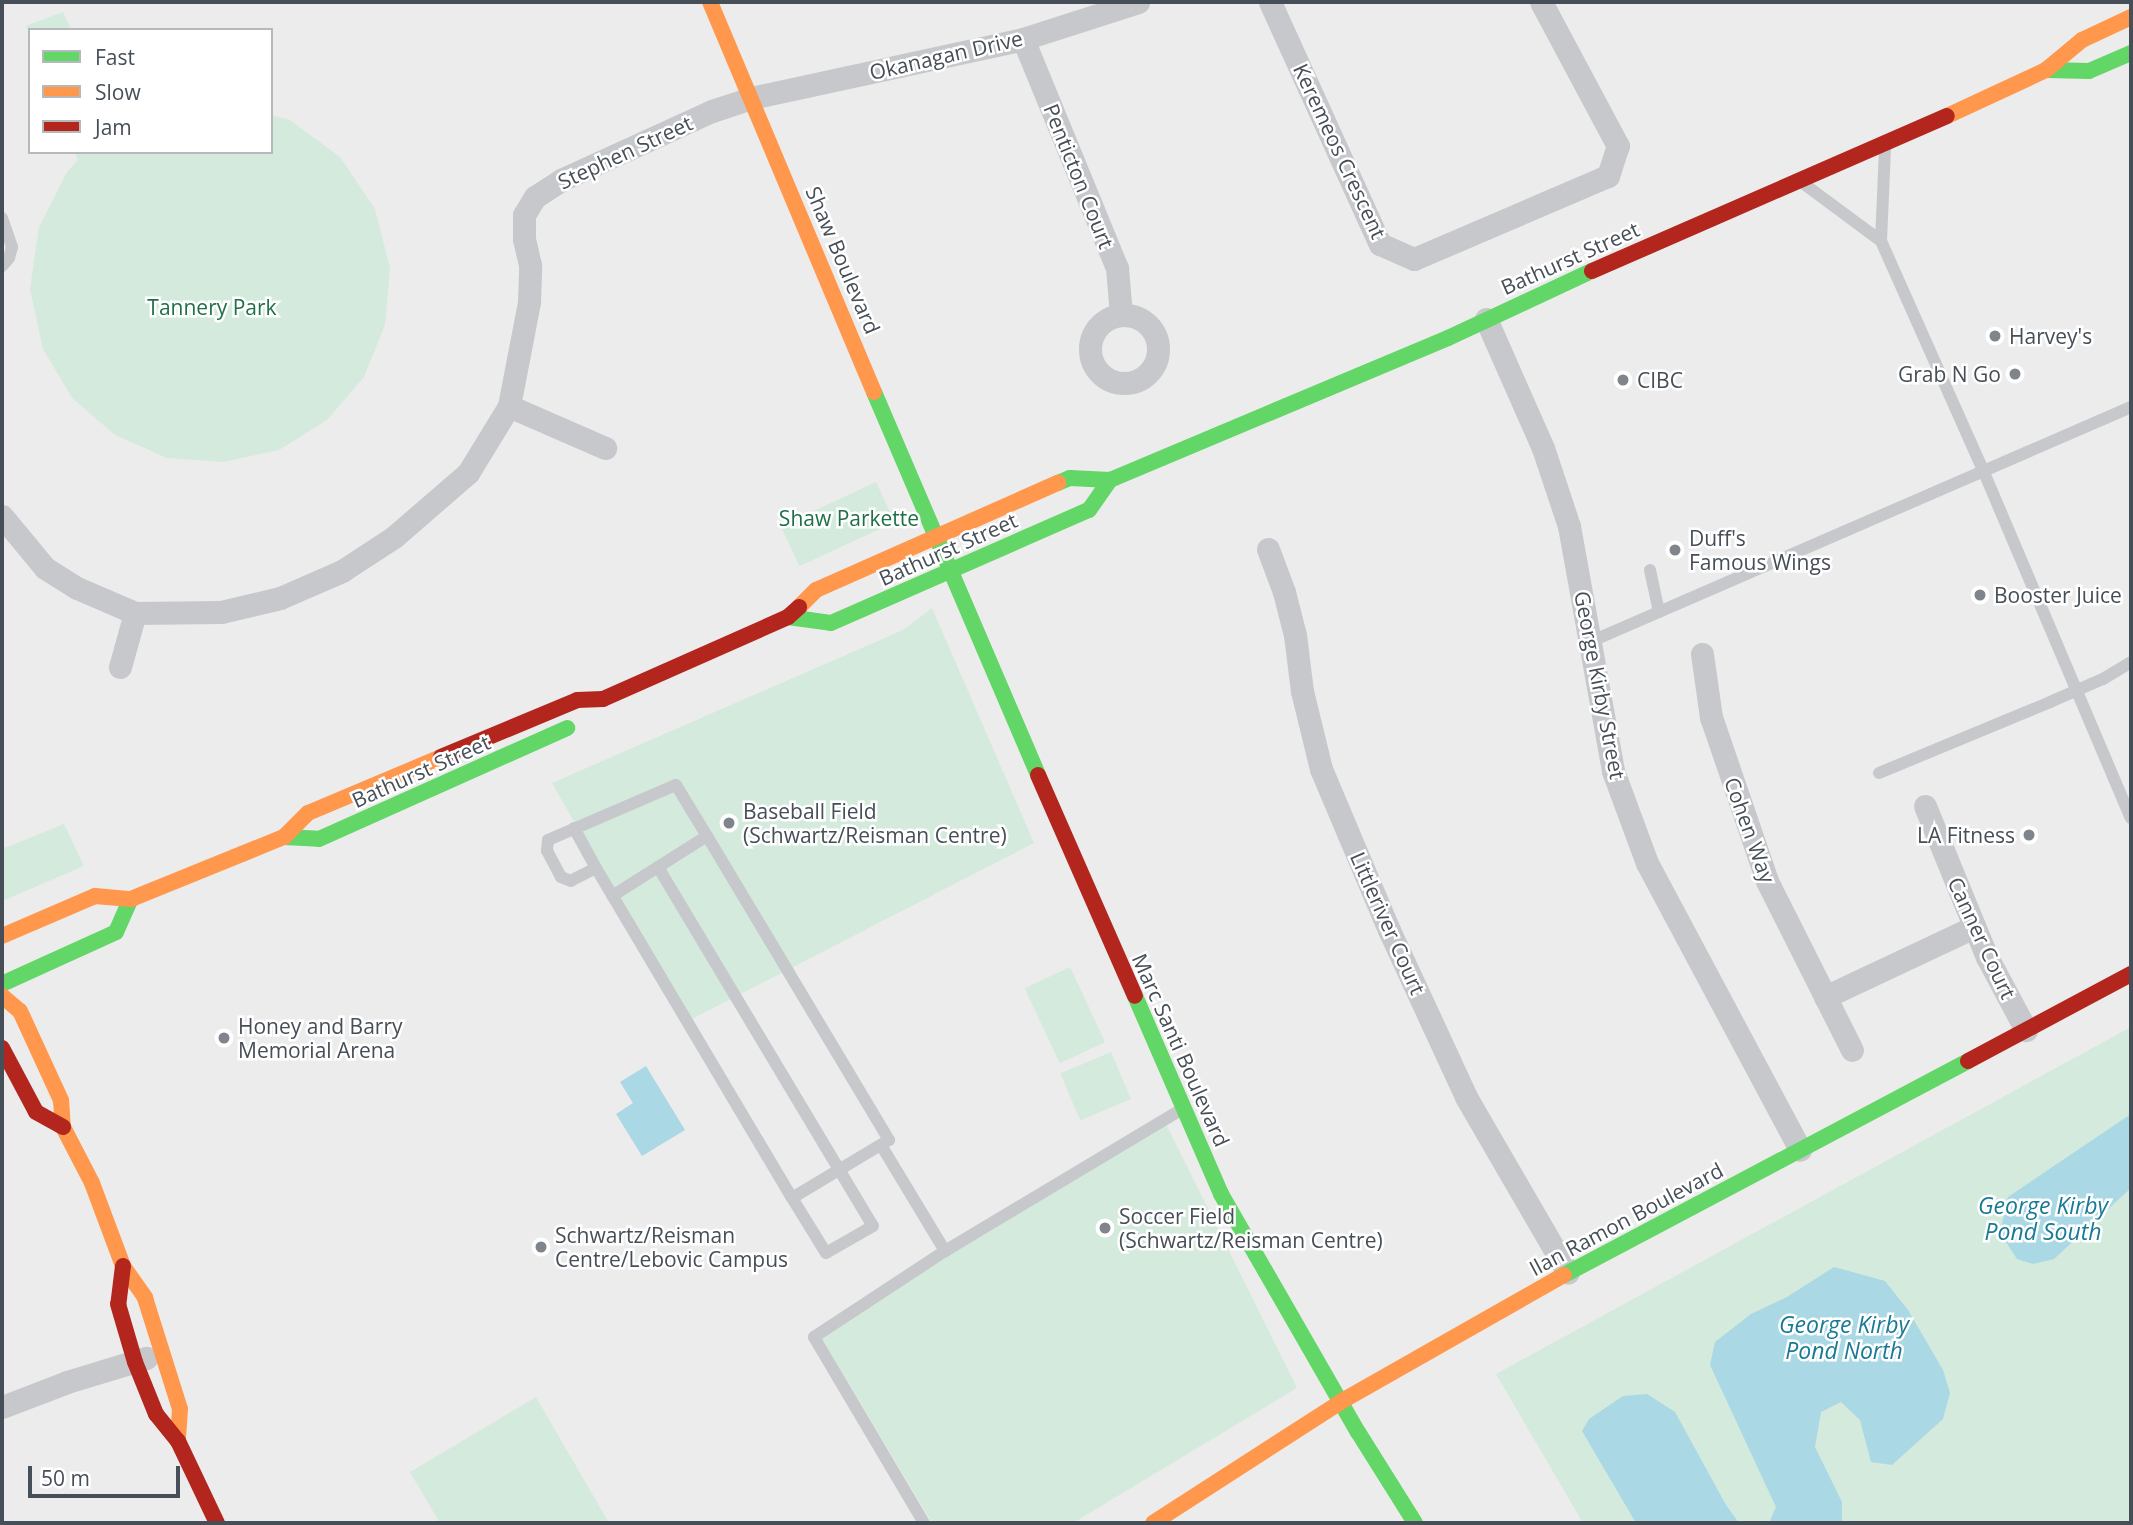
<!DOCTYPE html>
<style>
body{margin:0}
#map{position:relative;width:2133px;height:1525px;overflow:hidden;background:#edecec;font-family:"Open Sans",sans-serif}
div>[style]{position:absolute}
.green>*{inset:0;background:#d3eadc;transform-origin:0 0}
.water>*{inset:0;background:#aad8e5}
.lane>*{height:12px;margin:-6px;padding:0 6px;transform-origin:6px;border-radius:6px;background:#c7c8cb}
.street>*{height:23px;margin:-11.5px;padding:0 11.5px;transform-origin:11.5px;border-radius:11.5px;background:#c7c8cb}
.street>.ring{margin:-11.5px;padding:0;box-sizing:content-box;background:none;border:23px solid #c7c8cb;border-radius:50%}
.fast>*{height:16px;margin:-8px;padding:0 8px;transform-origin:8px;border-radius:8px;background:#63d668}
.slow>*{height:16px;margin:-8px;padding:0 8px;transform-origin:8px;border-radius:8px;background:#ff974d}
.jam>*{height:16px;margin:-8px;padding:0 8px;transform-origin:8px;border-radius:8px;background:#b3261e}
.lane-bridge>*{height:12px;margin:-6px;padding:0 6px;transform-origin:6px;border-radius:6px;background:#c7c8cb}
.dots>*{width:19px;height:19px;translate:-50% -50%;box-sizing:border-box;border:4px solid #fff;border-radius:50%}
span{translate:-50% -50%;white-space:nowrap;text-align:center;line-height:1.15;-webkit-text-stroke:5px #fff;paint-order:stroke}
.street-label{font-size:21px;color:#464e57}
.park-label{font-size:21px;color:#1f6f48}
.poi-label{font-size:21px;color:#464e57}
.left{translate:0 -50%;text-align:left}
.right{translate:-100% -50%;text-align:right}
.water-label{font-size:23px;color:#1a7a96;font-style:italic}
.frame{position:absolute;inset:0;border:4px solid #464e57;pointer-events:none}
.legend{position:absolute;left:28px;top:28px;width:245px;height:126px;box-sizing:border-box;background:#fff;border:2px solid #b5b8bc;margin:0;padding:9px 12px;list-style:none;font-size:21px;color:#464e57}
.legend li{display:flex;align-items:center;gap:14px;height:35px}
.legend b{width:35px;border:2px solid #b5b8bc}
.scale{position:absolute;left:28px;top:1466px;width:152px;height:32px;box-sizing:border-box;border:4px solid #464e57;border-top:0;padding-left:9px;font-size:21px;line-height:24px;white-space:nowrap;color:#464e57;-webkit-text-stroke:5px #fff;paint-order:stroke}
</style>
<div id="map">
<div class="green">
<i style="clip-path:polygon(63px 12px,71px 30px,30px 30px,30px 35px,26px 26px)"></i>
<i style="clip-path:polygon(271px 115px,290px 120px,340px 157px,375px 209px,390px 268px,385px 325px,364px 377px,327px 420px,279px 450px,223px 462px,167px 458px,115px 435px,72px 398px,43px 349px,30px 289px,39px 227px,67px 172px,78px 160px,75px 152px,271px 152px)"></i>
<i style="left:876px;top:482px;width:44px;height:105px;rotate:65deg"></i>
<i style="clip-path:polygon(932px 608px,1034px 843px,688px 1021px,552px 783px,903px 630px)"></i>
<i style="clip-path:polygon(64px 824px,84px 866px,2px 901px,2px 849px)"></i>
<i style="left:1070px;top:967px;width:83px;height:50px;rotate:65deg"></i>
<i style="clip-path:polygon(2131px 1027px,2131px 1523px,1583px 1523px,1496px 1374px)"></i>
<i style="left:1111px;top:1052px;width:51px;height:55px;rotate:67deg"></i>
<i style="clip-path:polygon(1164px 1120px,1297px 1388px,1073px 1523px,932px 1523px,820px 1335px)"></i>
<i style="clip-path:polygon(536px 1397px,609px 1523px,440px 1523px,410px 1472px)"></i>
</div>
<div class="water">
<i style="clip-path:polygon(646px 1066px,685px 1130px,642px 1156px,616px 1114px,633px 1103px,620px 1082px)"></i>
<i style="clip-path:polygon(2131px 1114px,2131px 1188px,2054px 1259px,2033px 1264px,2017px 1259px,2000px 1233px,2008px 1197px)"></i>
<i style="clip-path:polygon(1834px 1267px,1885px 1281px,1908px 1310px,1943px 1370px,1950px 1393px,1943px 1419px,1892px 1465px,1871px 1462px,1860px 1420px,1841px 1402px,1821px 1412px,1815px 1447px,1842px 1502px,1842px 1522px,1769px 1523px,1776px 1507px,1710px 1365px,1715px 1342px,1751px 1314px,1787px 1297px)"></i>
<i style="clip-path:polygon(1647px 1394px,1675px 1412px,1726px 1505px,1739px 1523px,1636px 1523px,1582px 1431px,1589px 1419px,1623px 1396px)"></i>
</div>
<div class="lane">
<i style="left:1885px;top:149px;width:92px;rotate:92.5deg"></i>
<i style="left:1881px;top:241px;width:251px;rotate:66deg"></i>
<i style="left:1983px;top:470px;width:378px;rotate:67deg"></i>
<i style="left:1804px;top:184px;width:96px;rotate:36.5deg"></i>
<i style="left:2px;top:218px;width:31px;rotate:71deg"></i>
<i style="left:12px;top:247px;width:11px;rotate:105deg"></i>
<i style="left:9px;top:258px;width:11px;rotate:131deg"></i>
<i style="left:1650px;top:570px;width:43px;rotate:77.9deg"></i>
<i style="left:1592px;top:641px;width:588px;rotate:-23.47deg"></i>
<i style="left:2103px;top:679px;width:33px;rotate:-31deg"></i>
<i style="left:1879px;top:773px;width:185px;rotate:-22.5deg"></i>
<i style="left:574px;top:828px;width:46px;rotate:61.2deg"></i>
<i style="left:596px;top:868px;width:384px;rotate:59.3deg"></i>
<i style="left:792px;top:1198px;width:113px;rotate:-30.9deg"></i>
<i style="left:889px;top:1140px;width:354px;rotate:-120.9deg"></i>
<i style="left:707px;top:836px;width:112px;rotate:147.7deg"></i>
<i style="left:658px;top:867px;width:418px;rotate:59.1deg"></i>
<i style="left:873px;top:1226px;width:54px;rotate:150.1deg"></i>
<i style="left:826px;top:1253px;width:65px;rotate:-121.7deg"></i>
<i style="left:596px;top:868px;width:28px;rotate:153deg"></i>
<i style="left:571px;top:881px;width:11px;rotate:-158deg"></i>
<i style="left:561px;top:877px;width:30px;rotate:-118deg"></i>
<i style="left:547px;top:851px;width:11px;rotate:-85deg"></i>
<i style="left:548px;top:840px;width:139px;rotate:-23.3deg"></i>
<i style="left:676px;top:785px;width:60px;rotate:58.7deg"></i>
<i style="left:881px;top:1145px;width:124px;rotate:58.9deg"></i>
<i style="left:924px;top:1523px;width:216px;rotate:-120.6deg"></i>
<i style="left:814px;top:1337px;width:157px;rotate:-33.3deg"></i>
<i style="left:945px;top:1251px;width:276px;rotate:-30.9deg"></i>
</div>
<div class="street">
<i style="left:1270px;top:2px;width:266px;rotate:65.6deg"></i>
<i style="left:1380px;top:244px;width:37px;rotate:24deg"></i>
<i style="left:1414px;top:259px;width:211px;rotate:-23.2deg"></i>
<i style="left:1608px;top:176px;width:32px;rotate:-72deg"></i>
<i style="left:1618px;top:146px;width:163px;rotate:-118.1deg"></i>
<i style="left:1023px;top:39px;width:248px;rotate:67.7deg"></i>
<i style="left:1117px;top:268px;width:47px;rotate:85.1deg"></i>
<i class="ring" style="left:1090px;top:315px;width:45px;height:45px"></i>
<i style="left:1486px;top:319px;width:141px;rotate:66.2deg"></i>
<i style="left:1543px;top:448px;width:82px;rotate:71.6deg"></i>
<i style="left:1569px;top:526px;width:249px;rotate:79.8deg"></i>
<i style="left:1613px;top:771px;width:98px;rotate:69.7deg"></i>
<i style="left:1647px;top:863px;width:325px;rotate:61.9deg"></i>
<i style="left:509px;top:406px;width:105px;rotate:23.6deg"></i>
<i style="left:2px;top:516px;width:67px;rotate:50.4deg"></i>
<i style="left:45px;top:568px;width:38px;rotate:32deg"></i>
<i style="left:77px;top:588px;width:63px;rotate:23.3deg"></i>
<i style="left:135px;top:613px;width:86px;rotate:-0.7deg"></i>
<i style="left:221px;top:612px;width:61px;rotate:-13.3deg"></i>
<i style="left:280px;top:598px;width:68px;rotate:-23.5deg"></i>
<i style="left:342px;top:571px;width:62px;rotate:-33.2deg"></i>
<i style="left:394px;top:537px;width:98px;rotate:-40.9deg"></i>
<i style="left:468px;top:473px;width:79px;rotate:-58.5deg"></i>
<i style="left:509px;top:406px;width:106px;rotate:-79.1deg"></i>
<i style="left:529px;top:302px;width:37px;rotate:-88deg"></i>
<i style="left:530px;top:265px;width:27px;rotate:-103deg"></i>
<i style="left:524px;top:239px;width:24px;rotate:-90deg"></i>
<i style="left:524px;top:215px;width:21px;rotate:-59deg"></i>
<i style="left:535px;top:197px;width:31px;rotate:-33deg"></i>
<i style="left:561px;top:180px;width:166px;rotate:-24.6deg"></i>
<i style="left:712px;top:111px;width:41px;rotate:-18.4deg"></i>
<i style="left:751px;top:98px;width:278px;rotate:-12.2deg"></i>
<i style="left:1023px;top:39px;width:121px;rotate:-17.8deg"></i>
<i style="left:1268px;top:549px;width:46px;rotate:69.6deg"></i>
<i style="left:1284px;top:592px;width:44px;rotate:75.7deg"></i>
<i style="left:1295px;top:635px;width:56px;rotate:82.9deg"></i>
<i style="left:1302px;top:691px;width:80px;rotate:76.3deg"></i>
<i style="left:1321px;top:769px;width:175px;rotate:67.1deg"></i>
<i style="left:1389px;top:930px;width:184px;rotate:65.2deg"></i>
<i style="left:1466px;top:1097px;width:203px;rotate:59.9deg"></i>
<i style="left:1702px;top:654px;width:64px;rotate:81.9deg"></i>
<i style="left:1711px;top:717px;width:173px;rotate:71.1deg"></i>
<i style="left:1767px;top:881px;width:189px;rotate:63.3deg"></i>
<i style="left:120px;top:667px;width:56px;rotate:-74.5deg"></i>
<i style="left:1925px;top:806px;width:163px;rotate:67.7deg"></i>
<i style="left:1987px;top:957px;width:83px;rotate:61.9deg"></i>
<i style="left:1825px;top:997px;width:165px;rotate:-25.2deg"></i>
<i style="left:2px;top:1407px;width:70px;rotate:-21deg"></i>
<i style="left:67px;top:1382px;width:83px;rotate:-16.9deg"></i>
</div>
<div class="fast">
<i style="left:2046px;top:70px;width:43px;rotate:1.3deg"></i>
<i style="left:2089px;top:71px;width:46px;rotate:-23.2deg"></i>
<i style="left:874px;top:392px;width:417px;rotate:66.8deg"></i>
<i style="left:1058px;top:483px;width:13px;rotate:-23deg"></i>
<i style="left:1070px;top:478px;width:40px;rotate:2.9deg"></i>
<i style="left:1110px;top:480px;width:367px;rotate:-22.8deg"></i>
<i style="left:1448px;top:338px;width:159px;rotate:-25deg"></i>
<i style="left:788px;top:617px;width:43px;rotate:7.9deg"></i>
<i style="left:831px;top:623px;width:282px;rotate:-23.7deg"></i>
<i style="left:1089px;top:510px;width:37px;rotate:-55deg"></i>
<i style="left:284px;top:837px;width:35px;rotate:3deg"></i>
<i style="left:319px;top:839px;width:272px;rotate:-24.1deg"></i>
<i style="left:2px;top:984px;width:125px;rotate:-24.5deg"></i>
<i style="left:116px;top:932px;width:36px;rotate:-66deg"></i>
<i style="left:1135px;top:996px;width:216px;rotate:66.5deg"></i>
<i style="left:1221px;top:1194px;width:275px;rotate:60.1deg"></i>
<i style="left:1358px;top:1432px;width:107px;rotate:57.9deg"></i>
<i style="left:1564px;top:1275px;width:457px;rotate:-27.9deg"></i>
</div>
<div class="slow">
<i style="left:710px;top:2px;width:423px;rotate:67.2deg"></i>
<i style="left:1947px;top:116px;width:109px;rotate:-24.9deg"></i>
<i style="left:2046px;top:70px;width:47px;rotate:-39.8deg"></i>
<i style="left:2082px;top:40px;width:54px;rotate:-25.1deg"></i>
<i style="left:799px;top:607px;width:24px;rotate:-45deg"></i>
<i style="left:816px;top:590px;width:265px;rotate:-23.9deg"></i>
<i style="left:2px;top:936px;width:101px;rotate:-23.3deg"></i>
<i style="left:95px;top:896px;width:36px;rotate:5deg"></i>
<i style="left:131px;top:899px;width:165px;rotate:-22.1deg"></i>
<i style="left:284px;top:837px;width:34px;rotate:-45deg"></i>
<i style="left:308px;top:813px;width:144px;rotate:-22.8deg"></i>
<i style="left:2px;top:996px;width:23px;rotate:40deg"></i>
<i style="left:20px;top:1011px;width:98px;rotate:65.3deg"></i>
<i style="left:61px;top:1100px;width:27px;rotate:86deg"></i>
<i style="left:63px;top:1127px;width:63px;rotate:62.6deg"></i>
<i style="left:92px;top:1183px;width:89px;rotate:69.5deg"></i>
<i style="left:123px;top:1266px;width:39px;rotate:55deg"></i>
<i style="left:145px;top:1298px;width:116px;rotate:72.5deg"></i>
<i style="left:180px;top:1409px;width:32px;rotate:94deg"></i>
<i style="left:1153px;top:1523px;width:225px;rotate:-32.8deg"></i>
<i style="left:1342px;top:1401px;width:255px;rotate:-29.6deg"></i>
</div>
<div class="jam">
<i style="left:1592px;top:271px;width:387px;rotate:-23.6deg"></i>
<i style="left:441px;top:757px;width:147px;rotate:-22.7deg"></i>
<i style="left:577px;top:700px;width:26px;rotate:-2deg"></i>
<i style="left:603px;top:699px;width:202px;rotate:-23.9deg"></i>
<i style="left:788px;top:617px;width:15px;rotate:-42deg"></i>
<i style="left:1038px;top:775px;width:241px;rotate:66.3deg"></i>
<i style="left:2px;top:1048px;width:72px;rotate:62deg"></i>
<i style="left:36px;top:1112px;width:31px;rotate:29deg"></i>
<i style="left:1968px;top:1061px;width:185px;rotate:-28.1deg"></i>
<i style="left:123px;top:1266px;width:38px;rotate:97deg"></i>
<i style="left:118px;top:1304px;width:60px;rotate:73.7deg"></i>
<i style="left:135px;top:1362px;width:56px;rotate:68deg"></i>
<i style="left:156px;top:1414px;width:35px;rotate:51deg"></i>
<i style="left:178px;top:1441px;width:91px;rotate:64.6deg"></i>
</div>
<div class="lane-bridge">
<i style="left:2050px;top:702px;width:58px;rotate:-23.5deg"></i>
</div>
<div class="dots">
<i style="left:1995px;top:336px;background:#80858b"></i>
<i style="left:2015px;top:374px;background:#80858b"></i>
<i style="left:1623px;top:380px;background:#80858b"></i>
<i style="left:1675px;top:550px;background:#80858b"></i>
<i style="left:1980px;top:595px;background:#80858b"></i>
<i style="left:729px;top:823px;background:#80858b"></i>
<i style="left:2029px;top:835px;background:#80858b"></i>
<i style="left:224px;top:1038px;background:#80858b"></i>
<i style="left:1105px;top:1228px;background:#80858b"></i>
<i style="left:541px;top:1247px;background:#80858b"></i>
</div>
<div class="street-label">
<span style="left:946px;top:55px;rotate:-13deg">Okanagan Drive</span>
<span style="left:1340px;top:151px;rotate:65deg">Keremeos Crescent</span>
<span style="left:625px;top:152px;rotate:-25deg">Stephen Street</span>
<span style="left:1079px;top:176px;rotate:68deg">Penticton Court</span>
<span style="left:1570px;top:258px;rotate:-24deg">Bathurst Street</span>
<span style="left:843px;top:260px;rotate:67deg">Shaw Boulevard</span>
<span style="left:948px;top:549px;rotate:-24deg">Bathurst Street</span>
<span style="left:1600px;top:685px;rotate:79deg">George Kirby Street</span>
<span style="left:421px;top:771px;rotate:-24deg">Bathurst Street</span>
<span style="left:1750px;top:830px;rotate:70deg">Cohen Way</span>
<span style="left:1388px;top:923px;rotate:66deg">Littleriver Court</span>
<span style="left:1982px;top:938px;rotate:65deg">Canner Court</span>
<span style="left:1181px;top:1050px;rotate:66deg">Marc Santi Boulevard</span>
<span style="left:1626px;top:1219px;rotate:-28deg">Ilan Ramon Boulevard</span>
</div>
<div class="park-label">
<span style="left:212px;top:307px">Tannery Park</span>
<span style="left:849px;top:518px">Shaw Parkette</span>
</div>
<div class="poi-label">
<span class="left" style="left:2009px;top:336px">Harvey's</span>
<span class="right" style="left:2001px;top:374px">Grab N Go</span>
<span class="left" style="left:1637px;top:380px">CIBC</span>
<span class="left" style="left:1689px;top:550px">Duff's<br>Famous Wings</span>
<span class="left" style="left:1994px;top:595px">Booster Juice</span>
<span class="left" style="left:743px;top:823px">Baseball Field<br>(Schwartz/Reisman Centre)</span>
<span class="right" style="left:2015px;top:835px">LA Fitness</span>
<span class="left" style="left:238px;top:1038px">Honey and Barry<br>Memorial Arena</span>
<span class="left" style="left:1119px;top:1228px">Soccer Field<br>(Schwartz/Reisman Centre)</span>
<span class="left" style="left:555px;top:1247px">Schwartz/Reisman<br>Centre/Lebovic Campus</span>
</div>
<div class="water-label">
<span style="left:2043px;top:1218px">George Kirby<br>Pond South</span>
<span style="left:1844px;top:1337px">George Kirby<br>Pond North</span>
</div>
<div class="frame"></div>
<ul class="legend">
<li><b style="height:9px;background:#63d668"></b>Fast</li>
<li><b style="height:9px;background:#ff974d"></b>Slow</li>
<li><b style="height:9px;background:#b3261e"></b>Jam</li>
</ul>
<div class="scale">50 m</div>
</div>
